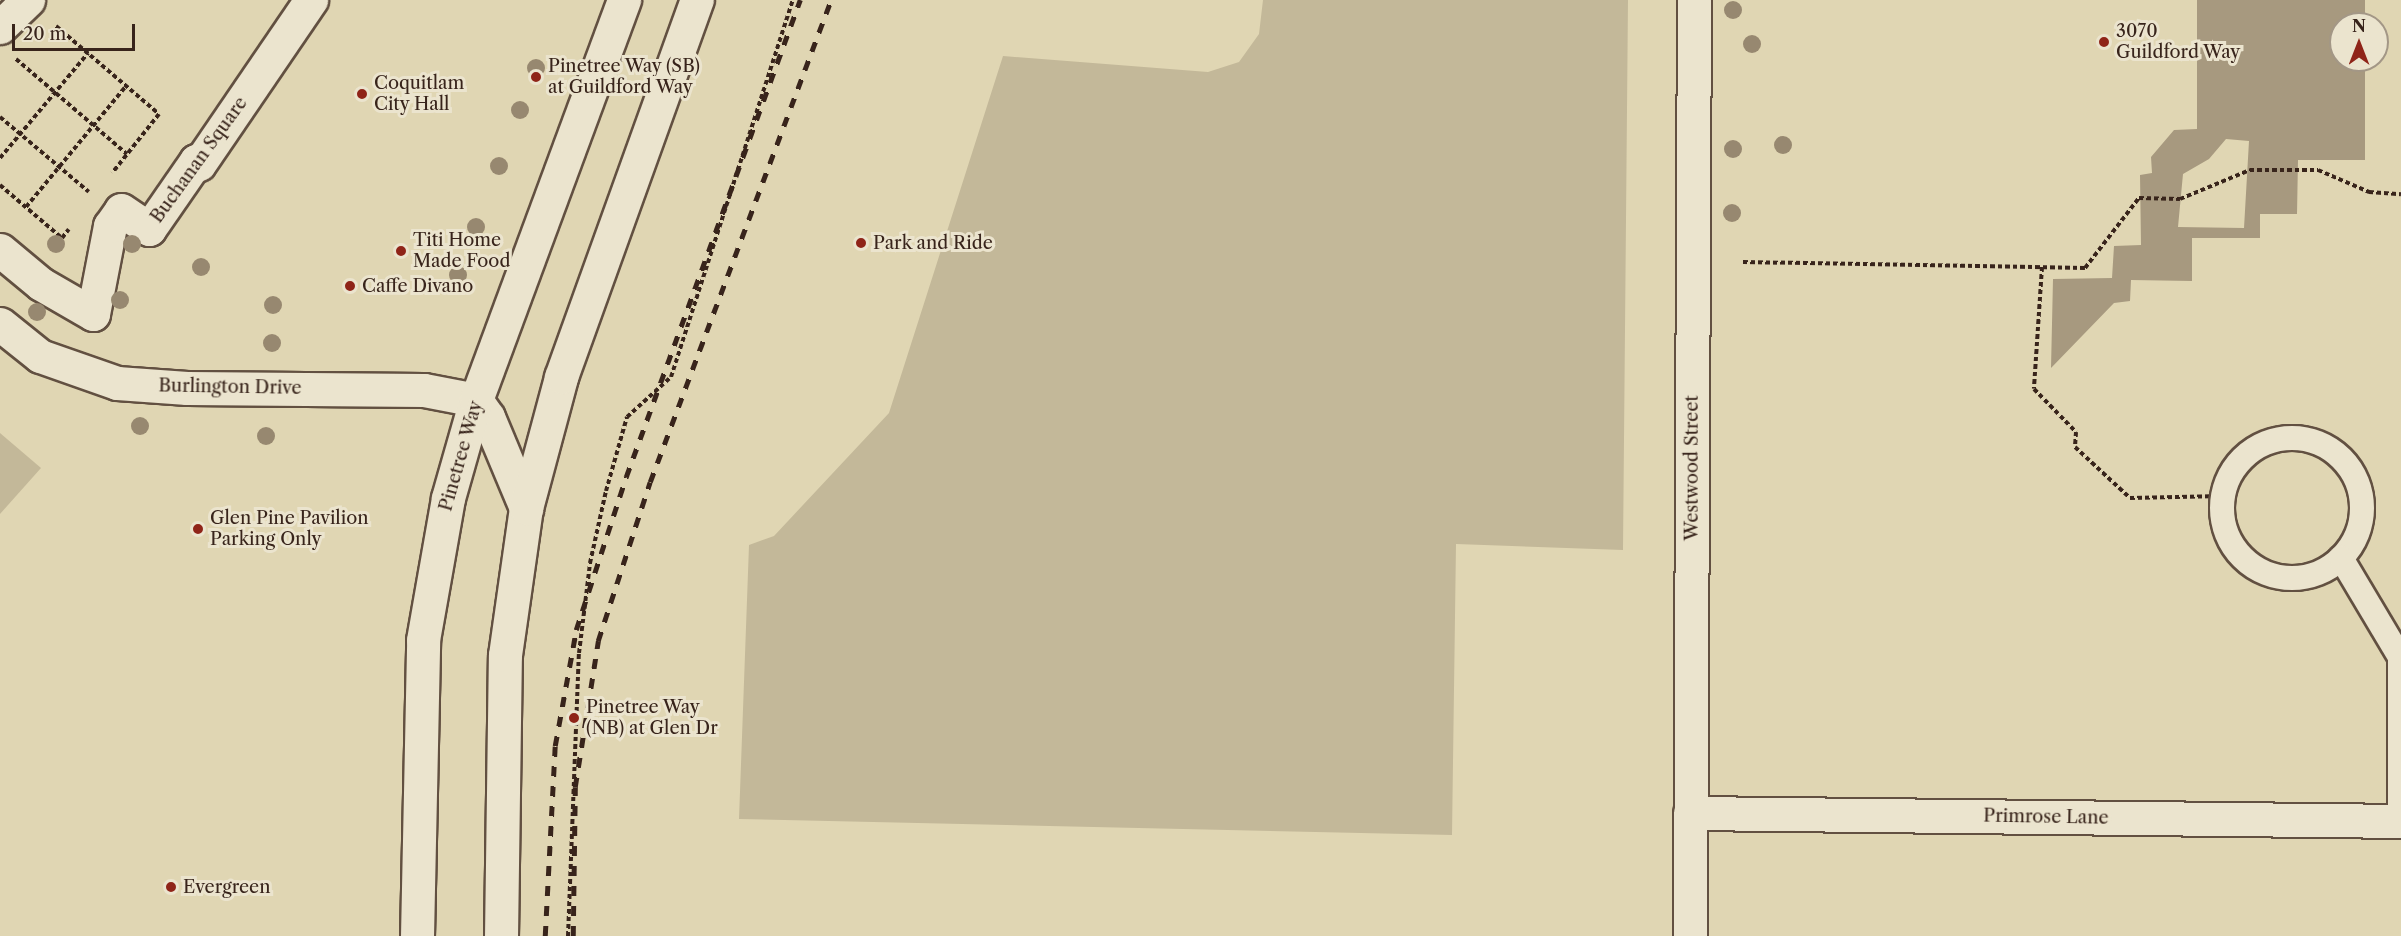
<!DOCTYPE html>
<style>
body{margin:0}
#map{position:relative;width:2401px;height:936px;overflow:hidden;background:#e0d6b3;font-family:"Libre Caslon Text",serif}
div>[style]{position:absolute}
.green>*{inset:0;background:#c3b899}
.water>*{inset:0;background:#a7997f}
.path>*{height:4px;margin-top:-2px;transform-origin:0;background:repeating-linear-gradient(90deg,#38241b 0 4.5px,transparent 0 7.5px)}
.roads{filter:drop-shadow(2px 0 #625041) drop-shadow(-2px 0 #625041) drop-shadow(0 2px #625041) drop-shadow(0 -2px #625041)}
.lane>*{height:24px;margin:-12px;padding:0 12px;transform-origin:12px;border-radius:12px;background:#ebe4ce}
.lane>.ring{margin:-12px;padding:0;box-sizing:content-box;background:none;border:24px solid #ebe4ce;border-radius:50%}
.street>*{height:33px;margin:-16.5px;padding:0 16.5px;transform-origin:16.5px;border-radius:16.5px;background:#ebe4ce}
.secondary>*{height:33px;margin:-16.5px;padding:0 16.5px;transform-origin:16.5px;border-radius:16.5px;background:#ebe4ce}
.rail>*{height:4.5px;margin-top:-2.25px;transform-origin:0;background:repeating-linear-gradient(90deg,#38241b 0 10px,transparent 0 20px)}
.trees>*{width:18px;height:18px;margin:-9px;border-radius:50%;background:#978870}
.dots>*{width:16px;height:16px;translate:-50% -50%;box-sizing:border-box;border:3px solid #ebe4ce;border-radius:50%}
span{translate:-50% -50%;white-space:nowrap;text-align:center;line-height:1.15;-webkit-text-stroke:6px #ebe4ce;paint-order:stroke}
.poi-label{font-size:18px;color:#38241b}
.left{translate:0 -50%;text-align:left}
.street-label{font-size:18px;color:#38241b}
.north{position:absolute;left:2329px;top:12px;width:60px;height:60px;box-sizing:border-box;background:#ebe4ce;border:2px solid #a39786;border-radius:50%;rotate:0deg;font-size:16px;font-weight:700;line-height:24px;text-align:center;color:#38241b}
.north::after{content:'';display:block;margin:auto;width:21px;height:27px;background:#8f2418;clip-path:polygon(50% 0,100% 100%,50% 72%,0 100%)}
.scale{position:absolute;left:12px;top:24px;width:123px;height:27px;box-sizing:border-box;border:3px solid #38241b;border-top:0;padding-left:8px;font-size:18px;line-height:21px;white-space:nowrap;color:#38241b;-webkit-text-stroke:4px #ebe4ce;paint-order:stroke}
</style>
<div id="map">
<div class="green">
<i style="clip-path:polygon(1263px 0,1628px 0,1623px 550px,1456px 544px,1452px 835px,739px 819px,749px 545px,774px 536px,889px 413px,1003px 56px,1208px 72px,1239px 62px,1259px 34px)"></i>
<i style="clip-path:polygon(0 433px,41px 468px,0 514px)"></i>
</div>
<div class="water">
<i style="clip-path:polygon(evenodd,2197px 0,2365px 0,2365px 24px,2341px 24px,2341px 60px,2365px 60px,2365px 160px,2298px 160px,2297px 214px,2260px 214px,2260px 238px,2192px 238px,2192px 281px,2131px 280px,2130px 301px,2114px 303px,2051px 368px,2053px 279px,2112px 278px,2114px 246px,2141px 245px,2140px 175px,2152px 173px,2151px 157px,2174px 130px,2197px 129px,2197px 0,2226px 139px,2249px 141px,2244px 228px,2178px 227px,2183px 174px,2209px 159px,2226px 139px)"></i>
</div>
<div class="path">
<i style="left:56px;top:26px;width:135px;rotate:40.5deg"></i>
<i style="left:159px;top:114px;width:75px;rotate:128.5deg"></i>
<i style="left:16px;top:59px;width:146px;rotate:40.6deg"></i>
<i style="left:0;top:117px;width:116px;rotate:40.1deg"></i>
<i style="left:0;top:158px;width:137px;rotate:-50deg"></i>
<i style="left:0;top:185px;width:83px;rotate:40.6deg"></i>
<i style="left:26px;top:207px;width:157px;rotate:-50.4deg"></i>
<i style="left:62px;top:238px;width:11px;rotate:-52deg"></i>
<i style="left:1743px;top:262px;width:342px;rotate:1deg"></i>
<i style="left:2085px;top:268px;width:88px;rotate:-52.4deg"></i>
<i style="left:2139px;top:198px;width:41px;rotate:1.4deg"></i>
<i style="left:2180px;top:199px;width:76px;rotate:-22.5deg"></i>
<i style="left:2250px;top:170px;width:68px"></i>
<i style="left:2318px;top:170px;width:56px;rotate:23.3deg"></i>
<i style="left:2369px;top:192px;width:32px;rotate:4deg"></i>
<i style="left:2042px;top:267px;width:122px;rotate:93.8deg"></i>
<i style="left:2034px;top:389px;width:60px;rotate:45.7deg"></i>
<i style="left:2076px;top:432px;width:15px;rotate:94deg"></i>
<i style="left:2075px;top:447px;width:75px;rotate:42.8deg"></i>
<i style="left:2130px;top:498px;width:93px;rotate:-1.2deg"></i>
<i style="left:568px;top:936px;width:283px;rotate:-87.8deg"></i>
<i style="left:579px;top:653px;width:91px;rotate:-83deg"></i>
<i style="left:590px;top:563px;width:74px;rotate:-77.5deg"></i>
<i style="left:606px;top:491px;width:77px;rotate:-74.2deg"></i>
<i style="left:627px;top:417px;width:59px;rotate:-42.3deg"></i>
<i style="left:671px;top:377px;width:396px;rotate:-72.1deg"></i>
</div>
<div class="roads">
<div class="lane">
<i class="ring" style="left:2222px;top:438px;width:116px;height:116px"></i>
<i style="left:2341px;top:558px;width:115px;rotate:59.2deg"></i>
<i style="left:2400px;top:657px;width:164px;rotate:90deg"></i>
</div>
<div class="street">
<i style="left:0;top:27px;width:39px;rotate:-44deg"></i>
<i style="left:0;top:250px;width:53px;rotate:39.7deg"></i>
<i style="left:41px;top:284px;width:60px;rotate:30deg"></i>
<i style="left:93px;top:314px;width:90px;rotate:-79.1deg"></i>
<i style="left:110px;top:226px;width:19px;rotate:-55deg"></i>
<i style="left:121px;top:210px;width:34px;rotate:34deg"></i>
<i style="left:149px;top:229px;width:83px;rotate:-55.3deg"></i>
<i style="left:196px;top:161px;width:4px;rotate:45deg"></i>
<i style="left:199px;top:164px;width:199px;rotate:-55.7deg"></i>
<i style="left:0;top:324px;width:51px;rotate:38.7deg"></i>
<i style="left:40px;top:356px;width:82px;rotate:19.3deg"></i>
<i style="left:117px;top:383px;width:70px;rotate:4.1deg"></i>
<i style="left:187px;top:388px;width:237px;rotate:0.5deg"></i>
<i style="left:424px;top:390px;width:53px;rotate:10.9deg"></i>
<i style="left:1690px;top:813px;width:711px;rotate:0.64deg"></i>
<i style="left:1690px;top:936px;width:936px;rotate:-89.76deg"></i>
</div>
<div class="secondary">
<i style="left:476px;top:400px;width:21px;rotate:55deg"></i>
<i style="left:488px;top:417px;width:99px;rotate:67.3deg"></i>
<i style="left:417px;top:936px;width:296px;rotate:-88.8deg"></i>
<i style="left:423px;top:640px;width:144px;rotate:-80deg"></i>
<i style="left:448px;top:498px;width:102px;rotate:-74.1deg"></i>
<i style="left:476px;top:400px;width:427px;rotate:-69.7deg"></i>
<i style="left:501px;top:936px;width:281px;rotate:-89.2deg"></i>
<i style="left:505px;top:655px;width:148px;rotate:-81.9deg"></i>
<i style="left:526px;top:508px;width:136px;rotate:-75deg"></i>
<i style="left:561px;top:377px;width:401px;rotate:-70.2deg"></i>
</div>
</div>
<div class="rail">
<i style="left:545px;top:936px;width:190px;rotate:-87deg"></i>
<i style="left:555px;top:746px;width:118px;rotate:-79.7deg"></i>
<i style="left:576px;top:630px;width:161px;rotate:-71.9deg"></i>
<i style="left:626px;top:477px;width:508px;rotate:-69.96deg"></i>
<i style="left:573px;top:936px;width:149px;rotate:-89.2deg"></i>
<i style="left:575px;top:787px;width:148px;rotate:-81deg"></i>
<i style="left:598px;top:641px;width:167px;rotate:-71.9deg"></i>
<i style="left:650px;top:482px;width:515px;rotate:-69.42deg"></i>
</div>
<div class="trees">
<i style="left:1733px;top:10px"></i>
<i style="left:1752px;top:44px"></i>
<i style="left:536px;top:68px"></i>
<i style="left:520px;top:110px"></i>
<i style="left:1783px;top:145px"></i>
<i style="left:1733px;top:149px"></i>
<i style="left:499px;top:166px"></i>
<i style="left:1732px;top:213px"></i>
<i style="left:476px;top:227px"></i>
<i style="left:56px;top:244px"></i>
<i style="left:132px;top:244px"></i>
<i style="left:201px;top:267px"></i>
<i style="left:458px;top:275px"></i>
<i style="left:120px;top:300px"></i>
<i style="left:273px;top:305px"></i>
<i style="left:37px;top:312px"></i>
<i style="left:272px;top:343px"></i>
<i style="left:140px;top:426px"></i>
<i style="left:266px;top:436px"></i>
</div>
<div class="dots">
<i style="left:2104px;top:42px;background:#8f2418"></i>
<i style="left:536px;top:77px;background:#8f2418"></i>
<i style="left:362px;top:94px;background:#8f2418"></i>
<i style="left:861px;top:243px;background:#8f2418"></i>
<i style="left:401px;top:251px;background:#8f2418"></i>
<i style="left:350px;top:286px;background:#8f2418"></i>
<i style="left:198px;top:529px;background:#8f2418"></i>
<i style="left:574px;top:718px;background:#8f2418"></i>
<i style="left:171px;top:887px;background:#8f2418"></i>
</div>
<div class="poi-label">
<span class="left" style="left:2116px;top:42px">3070<br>Guildford Way</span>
<span class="left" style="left:548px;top:77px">Pinetree Way (SB)<br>at Guildford Way</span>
<span class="left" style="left:374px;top:94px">Coquitlam<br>City Hall</span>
<span class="left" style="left:413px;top:251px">Titi Home<br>Made Food</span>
<span class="left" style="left:873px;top:243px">Park and Ride</span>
<span class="left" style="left:362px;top:286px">Caffe Divano</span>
<span class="left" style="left:210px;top:529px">Glen Pine Pavilion<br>Parking Only</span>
<span class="left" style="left:586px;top:718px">Pinetree Way<br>(NB) at Glen Dr</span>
<span class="left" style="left:183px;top:887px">Evergreen</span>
</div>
<div class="street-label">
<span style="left:199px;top:160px;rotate:-54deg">Buchanan Square</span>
<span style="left:230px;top:387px;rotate:1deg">Burlington Drive</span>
<span style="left:461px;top:456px;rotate:-74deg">Pinetree Way</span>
<span style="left:1692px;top:468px;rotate:-90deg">Westwood Street</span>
<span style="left:2046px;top:817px;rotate:1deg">Primrose Lane</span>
</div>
<div class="north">N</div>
<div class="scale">20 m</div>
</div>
